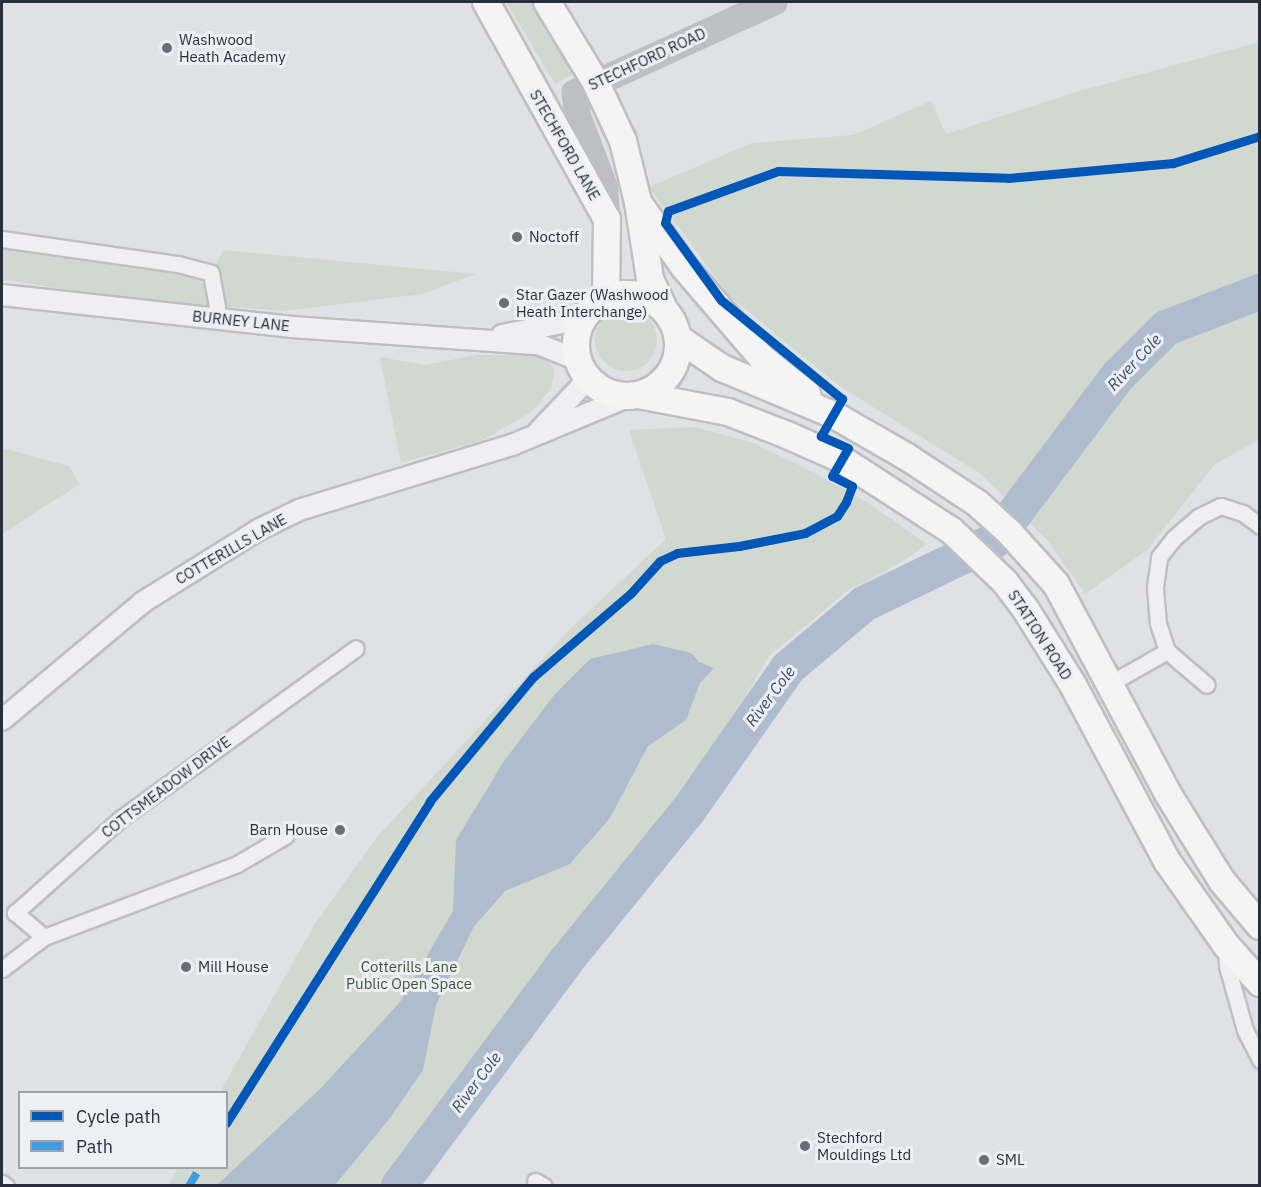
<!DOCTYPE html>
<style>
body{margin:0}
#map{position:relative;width:1261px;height:1187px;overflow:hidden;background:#e0e1e4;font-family:"IBM Plex Sans",sans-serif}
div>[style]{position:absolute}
.green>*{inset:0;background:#d0d8d0}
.round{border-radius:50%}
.water>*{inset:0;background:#afbcce}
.river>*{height:36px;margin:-18px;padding:0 18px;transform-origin:18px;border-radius:18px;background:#afbcce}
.roads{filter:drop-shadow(2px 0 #bebfc2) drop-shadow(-2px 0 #bebfc2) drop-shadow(0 2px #bebfc2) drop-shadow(0 -2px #bebfc2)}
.minor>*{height:15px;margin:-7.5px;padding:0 7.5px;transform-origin:7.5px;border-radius:7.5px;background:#efeff1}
.tertiary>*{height:20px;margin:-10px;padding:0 10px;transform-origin:10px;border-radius:10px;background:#efeff1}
.secondary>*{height:22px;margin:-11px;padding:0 11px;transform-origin:11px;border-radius:11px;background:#bebfc4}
.primary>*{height:26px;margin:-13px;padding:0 13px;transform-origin:13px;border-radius:13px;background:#f4f4f5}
.primary>.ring{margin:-13px;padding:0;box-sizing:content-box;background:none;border:26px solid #f4f4f5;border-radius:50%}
.quiet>*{height:8px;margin-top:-4px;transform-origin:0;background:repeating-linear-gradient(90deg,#3d9de2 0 15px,transparent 0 23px)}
.cycleway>*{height:9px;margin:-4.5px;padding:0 4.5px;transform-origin:4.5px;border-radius:4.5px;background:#0057b8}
.dots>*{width:16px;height:16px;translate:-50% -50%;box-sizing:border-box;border:3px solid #edeff4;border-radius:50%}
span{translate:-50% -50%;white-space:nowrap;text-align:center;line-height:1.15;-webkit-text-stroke:6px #edeff4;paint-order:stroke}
.poi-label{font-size:15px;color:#282e3c}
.left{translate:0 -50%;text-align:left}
.right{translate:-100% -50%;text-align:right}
.street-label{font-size:15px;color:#282e3c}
.park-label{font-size:15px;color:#3a5736}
.water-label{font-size:16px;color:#354b6d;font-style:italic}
.frame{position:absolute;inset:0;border:3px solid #282e3c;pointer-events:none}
.legend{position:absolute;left:18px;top:1091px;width:210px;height:78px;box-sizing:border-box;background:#edeff4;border:2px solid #9ea2aa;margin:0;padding:8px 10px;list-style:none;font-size:18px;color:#282e3c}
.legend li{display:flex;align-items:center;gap:12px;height:30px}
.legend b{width:30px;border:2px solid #9ea2aa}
</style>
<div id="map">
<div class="green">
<i style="clip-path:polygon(506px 2px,538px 2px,575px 73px,555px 84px)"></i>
<i style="clip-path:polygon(1259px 42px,1259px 440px,1215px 464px,1147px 550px,1085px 594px,1048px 541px,981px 474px,838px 385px,729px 296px,649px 187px,752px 143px,853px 135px,931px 101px,946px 134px,1076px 92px)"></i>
<i style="clip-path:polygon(2px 248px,180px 273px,207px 284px,223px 250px,476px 274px,422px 294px,285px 311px,123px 299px,2px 279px)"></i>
<i class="round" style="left:595px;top:309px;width:62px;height:62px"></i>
<i style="clip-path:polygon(476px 355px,532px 355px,547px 361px,555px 370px,550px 390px,531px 412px,483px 440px,401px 463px,380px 357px,426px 365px)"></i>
<i style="clip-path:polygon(694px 427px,751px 442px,809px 470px,862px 499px,927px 544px,902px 562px,846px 592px,769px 656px,700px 775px,647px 846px,534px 978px,433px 1122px,381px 1185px,168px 1186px,178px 1168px,226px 1168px,226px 1092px,220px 1092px,314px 925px,377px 837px,571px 628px,666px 539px,629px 430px)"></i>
<i style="clip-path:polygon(2px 448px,69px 466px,80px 484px,2px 534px)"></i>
</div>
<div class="water">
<i style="clip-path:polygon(653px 644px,691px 653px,699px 662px,714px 668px,700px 683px,686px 720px,648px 746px,610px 818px,570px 864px,505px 891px,473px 928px,436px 1005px,423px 1070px,390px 1118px,335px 1185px,217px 1185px,322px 1087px,400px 1002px,453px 911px,456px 840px,504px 761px,555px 694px,590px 659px)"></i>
</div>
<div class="river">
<i style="left:399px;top:1186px;width:280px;rotate:-53.4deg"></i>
<i style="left:566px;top:961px;width:193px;rotate:-50.9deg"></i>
<i style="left:688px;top:811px;width:174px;rotate:-55deg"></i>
<i style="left:788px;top:668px;width:99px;rotate:-40.1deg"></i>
<i style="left:864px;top:604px;width:144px;rotate:-25.9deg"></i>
<i style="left:994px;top:541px;width:205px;rotate:-53.1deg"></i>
<i style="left:1117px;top:377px;width:69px;rotate:-45deg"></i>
<i style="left:1166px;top:328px;width:101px;rotate:-21deg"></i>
</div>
<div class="roads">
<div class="minor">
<i style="left:2px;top:239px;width:178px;rotate:8.1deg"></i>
<i style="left:178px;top:264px;width:34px;rotate:15deg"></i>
<i style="left:211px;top:273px;width:46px;rotate:79.9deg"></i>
<i style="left:1167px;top:651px;width:52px;rotate:40.4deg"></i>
<i style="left:1109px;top:684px;width:67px;rotate:-29.6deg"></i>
<i style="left:1167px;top:651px;width:29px;rotate:-108deg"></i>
<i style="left:1158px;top:623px;width:36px;rotate:-95deg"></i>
<i style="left:1155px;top:587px;width:30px;rotate:-82deg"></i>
<i style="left:1159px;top:557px;width:24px;rotate:-52deg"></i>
<i style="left:1174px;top:538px;width:32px;rotate:-41deg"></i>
<i style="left:1198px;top:517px;width:25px;rotate:-26deg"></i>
<i style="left:1221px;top:506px;width:23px;rotate:18deg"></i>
<i style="left:1243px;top:513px;width:21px;rotate:37deg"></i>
<i style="left:44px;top:937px;width:38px;rotate:-140deg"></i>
<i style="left:15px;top:913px;width:141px;rotate:-41.8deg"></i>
<i style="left:120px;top:819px;width:291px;rotate:-35.9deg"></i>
<i style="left:1226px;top:946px;width:20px;rotate:87deg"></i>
<i style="left:1227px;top:966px;width:66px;rotate:74.3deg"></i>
<i style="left:1245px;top:1030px;width:34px;rotate:63deg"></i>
<i style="left:2px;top:969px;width:53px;rotate:-37.3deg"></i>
<i style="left:44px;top:937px;width:206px;rotate:-20.7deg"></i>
<i style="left:237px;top:864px;width:56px;rotate:-30.3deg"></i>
<i style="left:535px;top:1181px;width:10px;rotate:29deg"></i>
<i style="left:2px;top:1183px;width:5px;rotate:37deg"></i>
</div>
<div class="tertiary">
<i style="left:2px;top:295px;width:292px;rotate:6.3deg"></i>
<i style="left:292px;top:327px;width:247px;rotate:4deg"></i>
<i style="left:538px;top:344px;width:43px;rotate:21.8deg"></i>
<i style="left:502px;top:335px;width:82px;rotate:-11.3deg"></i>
<i style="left:537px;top:433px;width:74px;rotate:-46.6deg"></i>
<i style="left:2px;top:720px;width:184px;rotate:-39.9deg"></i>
<i style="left:143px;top:602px;width:138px;rotate:-32deg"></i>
<i style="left:260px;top:529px;width:43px;rotate:-26deg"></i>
<i style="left:299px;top:510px;width:223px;rotate:-17deg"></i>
<i style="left:512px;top:445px;width:128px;rotate:-22.6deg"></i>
</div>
<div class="secondary">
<i style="left:607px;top:219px;width:30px;rotate:-94deg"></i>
<i style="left:605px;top:189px;width:76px;rotate:-110.8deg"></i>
<i style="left:578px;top:118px;width:25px;rotate:-97deg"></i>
<i style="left:575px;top:93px;width:219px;rotate:-24.6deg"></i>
</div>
<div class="primary">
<i style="left:486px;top:2px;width:248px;rotate:60.9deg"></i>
<i style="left:607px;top:219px;width:79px;rotate:90.7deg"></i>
<i style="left:547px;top:2px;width:95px;rotate:58.8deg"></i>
<i style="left:596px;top:83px;width:64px;rotate:65deg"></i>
<i style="left:623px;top:141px;width:63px;rotate:76.2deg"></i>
<i style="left:638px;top:202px;width:78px;rotate:81.1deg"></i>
<i style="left:650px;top:279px;width:33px;rotate:65deg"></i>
<i style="left:640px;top:205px;width:76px;rotate:54.6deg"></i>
<i style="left:684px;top:267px;width:120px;rotate:49.4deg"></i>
<i style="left:762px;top:358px;width:58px;rotate:38.7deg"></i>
<i class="ring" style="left:576px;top:294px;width:76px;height:76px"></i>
<i style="left:678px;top:338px;width:53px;rotate:34.3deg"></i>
<i style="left:722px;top:368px;width:121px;rotate:22.8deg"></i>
<i style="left:834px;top:415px;width:84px;rotate:29.9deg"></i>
<i style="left:907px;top:457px;width:84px;rotate:33.3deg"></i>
<i style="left:977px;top:503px;width:43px;rotate:42.2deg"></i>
<i style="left:1009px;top:532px;width:70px;rotate:47.9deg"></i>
<i style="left:1056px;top:584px;width:238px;rotate:61.9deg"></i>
<i style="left:1168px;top:794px;width:102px;rotate:58.2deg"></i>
<i style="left:1222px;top:881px;width:59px;rotate:49.8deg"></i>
<i style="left:638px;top:395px;width:92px;rotate:10.7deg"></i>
<i style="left:728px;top:412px;width:63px;rotate:21.3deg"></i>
<i style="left:787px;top:435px;width:59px;rotate:24deg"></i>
<i style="left:841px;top:459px;width:132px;rotate:33deg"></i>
<i style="left:952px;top:531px;width:74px;rotate:43.9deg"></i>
<i style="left:1005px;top:582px;width:35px;rotate:53deg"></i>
<i style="left:1026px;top:610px;width:89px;rotate:57.9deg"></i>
<i style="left:1073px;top:685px;width:200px;rotate:61.9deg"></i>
<i style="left:1167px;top:861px;width:103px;rotate:54.9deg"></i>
<i style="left:1226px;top:945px;width:51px;rotate:48.2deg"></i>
</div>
</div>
<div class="quiet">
<i style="left:189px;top:1186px;width:21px;rotate:-59deg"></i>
</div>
<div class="cycleway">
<i style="left:226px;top:1123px;width:381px;rotate:-57.6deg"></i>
<i style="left:430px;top:801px;width:161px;rotate:-50.3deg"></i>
<i style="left:533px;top:677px;width:129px;rotate:-40.6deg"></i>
<i style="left:631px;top:593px;width:43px;rotate:-47.8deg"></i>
<i style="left:660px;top:561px;width:19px;rotate:-25deg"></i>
<i style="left:677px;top:553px;width:62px;rotate:-6.4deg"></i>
<i style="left:739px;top:546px;width:67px;rotate:-11.1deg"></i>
<i style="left:805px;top:533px;width:36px;rotate:-28deg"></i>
<i style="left:837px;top:516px;width:17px;rotate:-57deg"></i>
<i style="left:846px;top:502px;width:17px;rotate:-69deg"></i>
<i style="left:852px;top:486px;width:22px;rotate:-153deg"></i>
<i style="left:832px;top:476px;width:32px;rotate:-60deg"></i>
<i style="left:848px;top:448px;width:30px;rotate:-156deg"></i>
<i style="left:821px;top:436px;width:43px;rotate:-60.4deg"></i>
<i style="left:842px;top:399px;width:156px;rotate:-140.7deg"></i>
<i style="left:721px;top:300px;width:95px;rotate:-126deg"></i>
<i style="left:665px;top:223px;width:12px;rotate:-76deg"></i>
<i style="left:668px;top:211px;width:117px;rotate:-20deg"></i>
<i style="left:778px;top:171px;width:230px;rotate:1.7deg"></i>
<i style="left:1008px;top:178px;width:166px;rotate:-5.2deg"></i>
<i style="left:1173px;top:163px;width:91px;rotate:-17.2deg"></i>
</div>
<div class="dots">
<i style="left:167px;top:48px;background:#686d77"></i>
<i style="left:517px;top:237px;background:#686d77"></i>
<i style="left:504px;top:303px;background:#686d77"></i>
<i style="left:340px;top:830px;background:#686d77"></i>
<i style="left:186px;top:967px;background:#686d77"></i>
<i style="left:805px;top:1146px;background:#686d77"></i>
<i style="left:984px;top:1160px;background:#686d77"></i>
</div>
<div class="poi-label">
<span class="left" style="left:179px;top:48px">Washwood<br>Heath Academy</span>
<span class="left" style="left:529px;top:237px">Noctoff</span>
<span class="left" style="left:516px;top:303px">Star Gazer (Washwood<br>Heath Interchange)</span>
<span class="right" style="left:328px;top:830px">Barn House</span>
<span class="left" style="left:198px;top:967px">Mill House</span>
<span class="left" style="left:817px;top:1146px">Stechford<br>Mouldings Ltd</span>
<span class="left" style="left:996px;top:1160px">SML</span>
</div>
<div class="street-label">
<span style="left:647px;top:59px;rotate:-25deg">STECHFORD ROAD</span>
<span style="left:565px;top:145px;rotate:60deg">STECHFORD LANE</span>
<span style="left:241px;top:321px;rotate:6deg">BURNEY LANE</span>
<span style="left:231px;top:549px;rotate:-30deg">COTTERILLS LANE</span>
<span style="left:1040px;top:635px;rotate:57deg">STATION ROAD</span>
<span style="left:166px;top:787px;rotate:-37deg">COTTSMEADOW DRIVE</span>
</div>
<div class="park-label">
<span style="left:409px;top:975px">Cotterills Lane<br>Public Open Space</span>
</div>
<div class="water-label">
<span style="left:1134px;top:362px;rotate:-47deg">River Cole</span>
<span style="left:770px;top:696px;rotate:-53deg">River Cole</span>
<span style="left:476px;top:1082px;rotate:-53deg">River Cole</span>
</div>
<div class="frame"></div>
<ul class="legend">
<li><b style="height:8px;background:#0057b8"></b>Cycle path</li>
<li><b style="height:8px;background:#3d9de2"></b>Path</li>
</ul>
</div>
